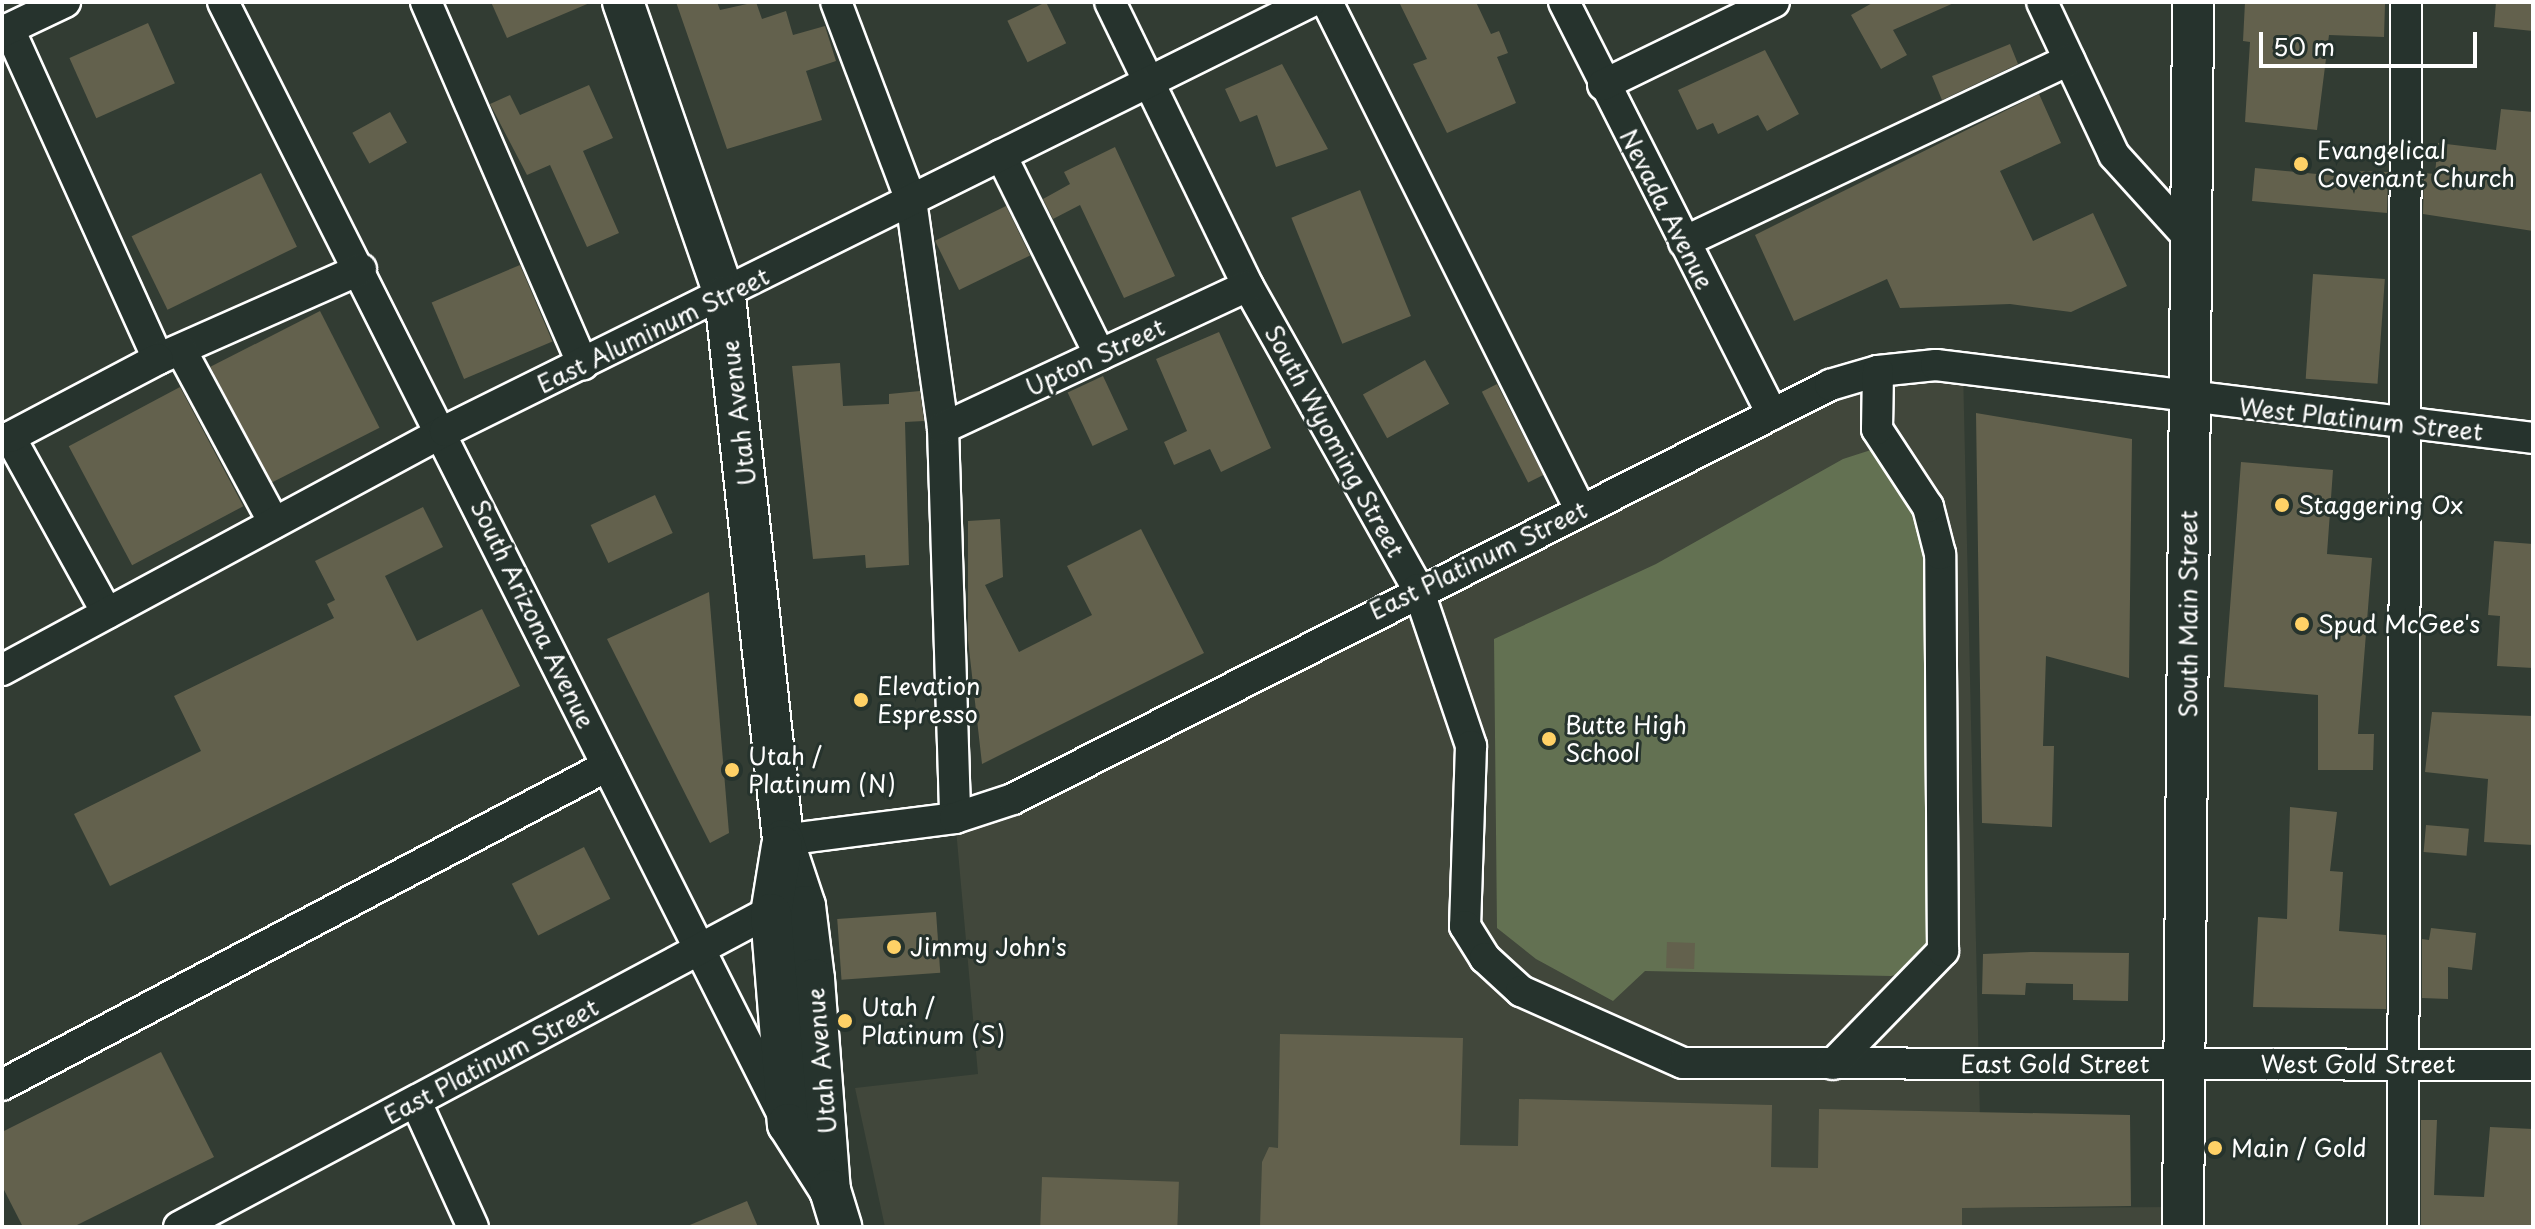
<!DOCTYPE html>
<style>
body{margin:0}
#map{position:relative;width:2535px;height:1229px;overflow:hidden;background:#323c33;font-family:"Playpen Sans",sans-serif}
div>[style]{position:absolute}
.built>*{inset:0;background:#41473b}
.green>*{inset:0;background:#637152}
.building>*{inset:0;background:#63614d;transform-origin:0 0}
.roads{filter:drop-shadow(2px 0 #fff) drop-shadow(-2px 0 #fff) drop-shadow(0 2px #fff) drop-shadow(0 -2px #fff)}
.minor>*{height:30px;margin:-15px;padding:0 15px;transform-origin:15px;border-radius:15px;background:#26332d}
.major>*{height:40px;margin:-20px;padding:0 20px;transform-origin:20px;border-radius:20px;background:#26332d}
.dots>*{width:22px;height:22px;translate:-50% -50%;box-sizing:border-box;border:4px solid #26332d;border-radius:50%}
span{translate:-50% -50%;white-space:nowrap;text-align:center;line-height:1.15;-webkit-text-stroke:6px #26332d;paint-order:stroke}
.poi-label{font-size:24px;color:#fff}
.left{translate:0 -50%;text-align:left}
.street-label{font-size:24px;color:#fff}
.frame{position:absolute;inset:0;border:4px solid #fff;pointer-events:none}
.scale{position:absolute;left:2259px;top:32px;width:218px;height:36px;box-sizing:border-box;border:4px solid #fff;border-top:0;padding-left:10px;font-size:24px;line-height:28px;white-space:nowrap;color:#fff;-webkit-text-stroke:6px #26332d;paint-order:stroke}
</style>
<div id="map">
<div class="built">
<i style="clip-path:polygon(1963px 368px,1982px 1208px,2183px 1207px,2183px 1227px,885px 1227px,855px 1088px,978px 1074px,955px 818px,1878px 371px)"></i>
</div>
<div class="green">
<i style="clip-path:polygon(1874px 449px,1935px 550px,1936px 946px,1909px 972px,1891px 976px,1645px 971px,1613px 1001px,1536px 959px,1497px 928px,1494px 639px,1656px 564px,1843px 459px)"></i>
</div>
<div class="building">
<i style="clip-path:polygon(491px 2px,592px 2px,507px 38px)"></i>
<i style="clip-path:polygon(676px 2px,717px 2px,720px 10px,756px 2px,762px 19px,786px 11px,793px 35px,825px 26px,836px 61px,806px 71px,822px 120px,727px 149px)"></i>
<i style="left:1046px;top:2px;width:46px;height:43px;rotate:64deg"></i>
<i style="clip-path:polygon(1399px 2px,1476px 2px,1491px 34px,1499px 31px,1508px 53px,1497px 57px,1516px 103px,1447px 133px,1413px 64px,1427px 59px)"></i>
<i style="clip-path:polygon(1874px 2px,1956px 2px,1893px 30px,1907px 55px,1881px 69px,1851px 15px)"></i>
<i style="clip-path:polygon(2245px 2px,2385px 4px,2384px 37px,2329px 35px,2317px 130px,2245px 122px,2250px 42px,2243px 41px)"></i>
<i style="clip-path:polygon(2496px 2px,2533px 2px,2533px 31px,2494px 27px)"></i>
<i style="left:148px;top:23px;width:66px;height:86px;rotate:66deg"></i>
<i style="clip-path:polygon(2010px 44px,2018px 64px,1942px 100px,1932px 76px)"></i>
<i style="clip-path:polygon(1765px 50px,1799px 114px,1767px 131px,1758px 115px,1718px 134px,1713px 123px,1697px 130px,1678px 90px)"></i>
<i style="clip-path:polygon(1282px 64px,1328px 149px,1276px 167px,1257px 115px,1240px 122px,1225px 89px)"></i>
<i style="clip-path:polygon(589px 85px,613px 138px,583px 151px,619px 233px,587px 247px,550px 165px,527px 175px,490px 104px,510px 95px,520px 115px)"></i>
<i style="clip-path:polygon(2039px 94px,2061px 143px,2000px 171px,2033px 241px,2093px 213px,2127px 286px,2071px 312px,2010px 304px,1900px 308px,1887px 279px,1794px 321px,1755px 235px)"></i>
<i style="clip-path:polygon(2501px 109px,2533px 112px,2533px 231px,2423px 214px,2424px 173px,2435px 174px,2438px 143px,2496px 150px)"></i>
<i style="left:390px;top:112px;width:35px;height:43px;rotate:61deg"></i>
<i style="clip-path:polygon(1115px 147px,1175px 276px,1124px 298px,1080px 205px,1053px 219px,1043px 199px,1070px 184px,1064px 172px)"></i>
<i style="clip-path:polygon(2255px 168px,2358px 178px,2358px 171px,2388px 172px,2387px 213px,2252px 201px)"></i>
<i style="left:261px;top:173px;width:82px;height:144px;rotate:64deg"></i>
<i style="left:1360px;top:190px;width:136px;height:74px;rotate:68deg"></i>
<i style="left:1006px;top:206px;width:55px;height:79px;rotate:64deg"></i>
<i style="left:520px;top:265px;width:83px;height:96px;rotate:67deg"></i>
<i style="left:2313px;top:274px;width:72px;height:105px;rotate:4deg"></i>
<i style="left:320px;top:311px;width:131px;height:123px;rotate:63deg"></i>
<i style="clip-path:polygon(1219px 332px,1271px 448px,1221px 472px,1210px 449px,1174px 465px,1164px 442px,1187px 431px,1156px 359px)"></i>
<i style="left:1425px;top:360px;width:50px;height:71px;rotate:61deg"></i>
<i style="clip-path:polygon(840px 363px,843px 406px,889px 404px,889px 394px,920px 391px,924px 421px,905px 422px,909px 565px,866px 568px,865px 555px,813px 559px,792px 366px)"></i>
<i style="left:1103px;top:376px;width:59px;height:39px;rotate:65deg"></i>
<i style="left:1497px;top:384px;width:102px;height:17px;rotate:63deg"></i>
<i style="left:180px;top:387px;width:135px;height:126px;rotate:62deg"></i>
<i style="clip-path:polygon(1976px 413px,2132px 439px,2129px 678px,2046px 656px,2043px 746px,2054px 746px,2052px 827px,1982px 823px)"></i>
<i style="clip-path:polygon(2241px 462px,2333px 470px,2327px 554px,2372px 558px,2358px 734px,2374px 734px,2373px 770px,2318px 770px,2318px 695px,2224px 687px)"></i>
<i style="left:655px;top:495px;width:42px;height:71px;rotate:65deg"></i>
<i style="clip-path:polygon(423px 507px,443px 547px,385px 576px,417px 641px,482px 609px,520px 686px,110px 886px,74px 814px,201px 751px,174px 696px,334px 618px,327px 604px,335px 600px,315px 561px)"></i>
<i style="clip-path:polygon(1000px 519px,1003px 577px,985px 585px,1019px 652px,1092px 615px,1067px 566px,1141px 529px,1204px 653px,982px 764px,968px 640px,968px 521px)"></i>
<i style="clip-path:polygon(2494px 541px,2533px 544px,2533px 668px,2497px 666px,2500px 616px,2488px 615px)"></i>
<i style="clip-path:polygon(709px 592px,729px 833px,710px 843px,607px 639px)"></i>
<i style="clip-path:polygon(2432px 712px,2533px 716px,2533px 845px,2484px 842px,2488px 779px,2425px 772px)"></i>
<i style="clip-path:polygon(2290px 807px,2337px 812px,2330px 871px,2343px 872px,2339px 931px,2386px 935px,2386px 1009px,2253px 1007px,2258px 917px,2287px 919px)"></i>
<i style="left:2426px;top:825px;width:43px;height:27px;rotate:5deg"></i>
<i style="left:584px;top:847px;width:58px;height:81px;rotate:63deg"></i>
<i style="left:936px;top:912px;width:61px;height:99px;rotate:86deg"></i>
<i style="clip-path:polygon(2431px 928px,2476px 933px,2472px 970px,2448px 967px,2448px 999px,2422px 998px,2422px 939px,2429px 940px)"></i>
<i style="left:1667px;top:942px;width:28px;height:26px;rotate:2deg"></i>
<i style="clip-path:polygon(2031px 952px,2129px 953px,2128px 1001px,2073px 1000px,2073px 984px,2026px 983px,2025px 995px,1982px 994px,1983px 954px)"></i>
<i style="clip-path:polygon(1280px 1034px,1463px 1038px,1460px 1145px,1518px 1146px,1519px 1099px,1772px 1105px,1771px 1167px,1818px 1168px,1819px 1109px,2130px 1115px,2131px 1206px,1962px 1208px,1962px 1227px,1260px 1227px,1262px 1162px,1269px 1147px,1278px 1148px)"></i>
<i style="clip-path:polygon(161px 1052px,214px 1157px,73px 1227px,23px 1227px,2px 1186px,2px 1132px)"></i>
<i style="clip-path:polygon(2421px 1120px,2437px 1120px,2434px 1195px,2484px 1197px,2490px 1127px,2533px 1129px,2533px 1227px,2421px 1227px)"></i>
<i style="left:1042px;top:1177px;width:137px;height:50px;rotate:2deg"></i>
<i style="clip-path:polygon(747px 1201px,758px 1227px,685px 1227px)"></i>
</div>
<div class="roads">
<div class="minor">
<i style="left:223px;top:2px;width:1246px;rotate:63.29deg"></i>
<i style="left:426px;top:2px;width:395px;rotate:66.6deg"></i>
<i style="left:836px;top:2px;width:212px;rotate:69.3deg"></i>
<i style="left:911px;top:200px;width:230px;rotate:82deg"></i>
<i style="left:943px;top:428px;width:390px;rotate:88.2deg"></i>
<i style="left:1110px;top:2px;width:316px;rotate:64.1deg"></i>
<i style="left:1248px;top:286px;width:347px;rotate:60.7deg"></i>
<i style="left:1418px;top:589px;width:166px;rotate:71.3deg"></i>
<i style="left:1471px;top:746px;width:180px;rotate:91.9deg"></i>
<i style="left:1465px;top:926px;width:38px;rotate:58deg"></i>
<i style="left:1485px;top:958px;width:49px;rotate:42.5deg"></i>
<i style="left:1521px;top:991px;width:177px;rotate:24deg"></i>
<i style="left:1683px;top:1063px;width:850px;rotate:0.13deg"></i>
<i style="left:1327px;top:2px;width:567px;rotate:63.48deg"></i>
<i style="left:1564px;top:2px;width:462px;rotate:63.2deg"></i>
<i style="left:2042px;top:2px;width:169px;rotate:64.8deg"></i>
<i style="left:2114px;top:155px;width:115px;rotate:47.8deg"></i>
<i style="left:9px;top:29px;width:362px;rotate:65.7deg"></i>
<i style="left:158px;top:359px;width:222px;rotate:-23.9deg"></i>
<i style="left:2px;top:32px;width:70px;rotate:-25.5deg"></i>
<i style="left:1603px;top:85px;width:190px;rotate:-25.9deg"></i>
<i style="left:1001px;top:155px;width:223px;rotate:63.7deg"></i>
<i style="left:1684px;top:242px;width:426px;rotate:-25.3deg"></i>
<i style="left:181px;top:350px;width:196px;rotate:61.7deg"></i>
<i style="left:943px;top:428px;width:336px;rotate:-25deg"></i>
<i style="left:107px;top:613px;width:201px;rotate:-118.9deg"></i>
<i style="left:10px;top:437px;width:167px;rotate:-27.8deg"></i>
<i style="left:2px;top:670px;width:503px;rotate:-28.35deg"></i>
<i style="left:445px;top:431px;width:966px;rotate:-26.38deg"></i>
<i style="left:783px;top:840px;width:173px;rotate:-7.3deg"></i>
<i style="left:955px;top:818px;width:61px;rotate:-18.1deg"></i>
<i style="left:1013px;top:799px;width:916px;rotate:-26.87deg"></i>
<i style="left:1830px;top:385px;width:50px;rotate:-16.3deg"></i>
<i style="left:1878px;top:371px;width:58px;rotate:-5.9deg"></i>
<i style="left:1936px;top:365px;width:601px;rotate:6.97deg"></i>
<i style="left:1833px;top:1064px;width:158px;rotate:-45.8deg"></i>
<i style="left:1943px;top:951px;width:397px;rotate:-90.4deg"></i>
<i style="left:1940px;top:554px;width:49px;rotate:-104.3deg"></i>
<i style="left:1928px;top:507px;width:93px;rotate:-123.2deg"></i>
<i style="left:1877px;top:429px;width:58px;rotate:-89deg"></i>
<i style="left:2px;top:1085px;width:684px;rotate:-27.8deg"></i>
<i style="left:416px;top:1102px;width:137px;rotate:65.5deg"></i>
<i style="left:179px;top:1227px;width:688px;rotate:-28.09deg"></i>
<i style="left:2403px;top:1227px;width:1225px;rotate:-89.86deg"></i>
</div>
<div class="major">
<i style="left:623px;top:2px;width:311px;rotate:70.9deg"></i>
<i style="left:725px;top:296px;width:547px;rotate:83.91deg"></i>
<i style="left:783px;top:840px;width:70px;rotate:71.6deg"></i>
<i style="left:805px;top:906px;width:74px;rotate:83deg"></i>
<i style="left:814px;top:979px;width:212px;rotate:85.7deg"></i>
<i style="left:782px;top:846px;width:69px;rotate:99.2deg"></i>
<i style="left:771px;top:914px;width:211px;rotate:85.4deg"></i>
<i style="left:788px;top:1124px;width:78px;rotate:57.5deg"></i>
<i style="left:830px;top:1190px;width:39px;rotate:73deg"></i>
<i style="left:2183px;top:1227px;width:1225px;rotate:-89.53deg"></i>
</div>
</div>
<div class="dots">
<i style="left:2301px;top:164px;background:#ffd166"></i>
<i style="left:2282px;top:505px;background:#ffd166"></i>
<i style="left:2302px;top:624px;background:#ffd166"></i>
<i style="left:861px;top:700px;background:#ffd166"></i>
<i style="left:1549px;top:739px;background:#ffd166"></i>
<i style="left:732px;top:770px;background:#ffd166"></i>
<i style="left:894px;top:947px;background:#ffd166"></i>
<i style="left:845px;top:1021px;background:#ffd166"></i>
<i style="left:2215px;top:1148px;background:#ffd166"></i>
</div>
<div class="poi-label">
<span class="left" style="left:2317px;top:164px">Evangelical<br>Covenant Church</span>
<span class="left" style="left:2298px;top:505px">Staggering Ox</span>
<span class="left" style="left:2318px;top:624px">Spud McGee's</span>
<span class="left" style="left:877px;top:700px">Elevation<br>Espresso</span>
<span class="left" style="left:1565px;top:739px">Butte High<br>School</span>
<span class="left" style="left:748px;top:770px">Utah /<br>Platinum (N)</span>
<span class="left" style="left:910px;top:947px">Jimmy John's</span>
<span class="left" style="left:861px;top:1021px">Utah /<br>Platinum (S)</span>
<span class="left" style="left:2231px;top:1148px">Main / Gold</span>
</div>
<div class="street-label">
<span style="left:1667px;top:209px;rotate:63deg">Nevada Avenue</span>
<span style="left:653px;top:330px;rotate:-26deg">East Aluminum Street</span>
<span style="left:1095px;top:357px;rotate:-25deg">Upton Street</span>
<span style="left:738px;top:413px;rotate:-97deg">Utah Avenue</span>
<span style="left:2361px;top:419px;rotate:6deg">West Platinum Street</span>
<span style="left:1335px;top:441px;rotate:61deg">South Wyoming Street</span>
<span style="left:1478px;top:560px;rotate:-26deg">East Platinum Street</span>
<span style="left:533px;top:614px;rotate:64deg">South Arizona Avenue</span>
<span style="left:2188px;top:614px;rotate:-90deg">South Main Street</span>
<span style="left:491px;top:1061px;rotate:-28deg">East Platinum Street</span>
<span style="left:821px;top:1061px;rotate:-95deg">Utah Avenue</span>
<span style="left:2055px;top:1064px">East Gold Street</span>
<span style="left:2358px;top:1064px">West Gold Street</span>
</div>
<div class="frame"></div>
<div class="scale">50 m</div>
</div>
